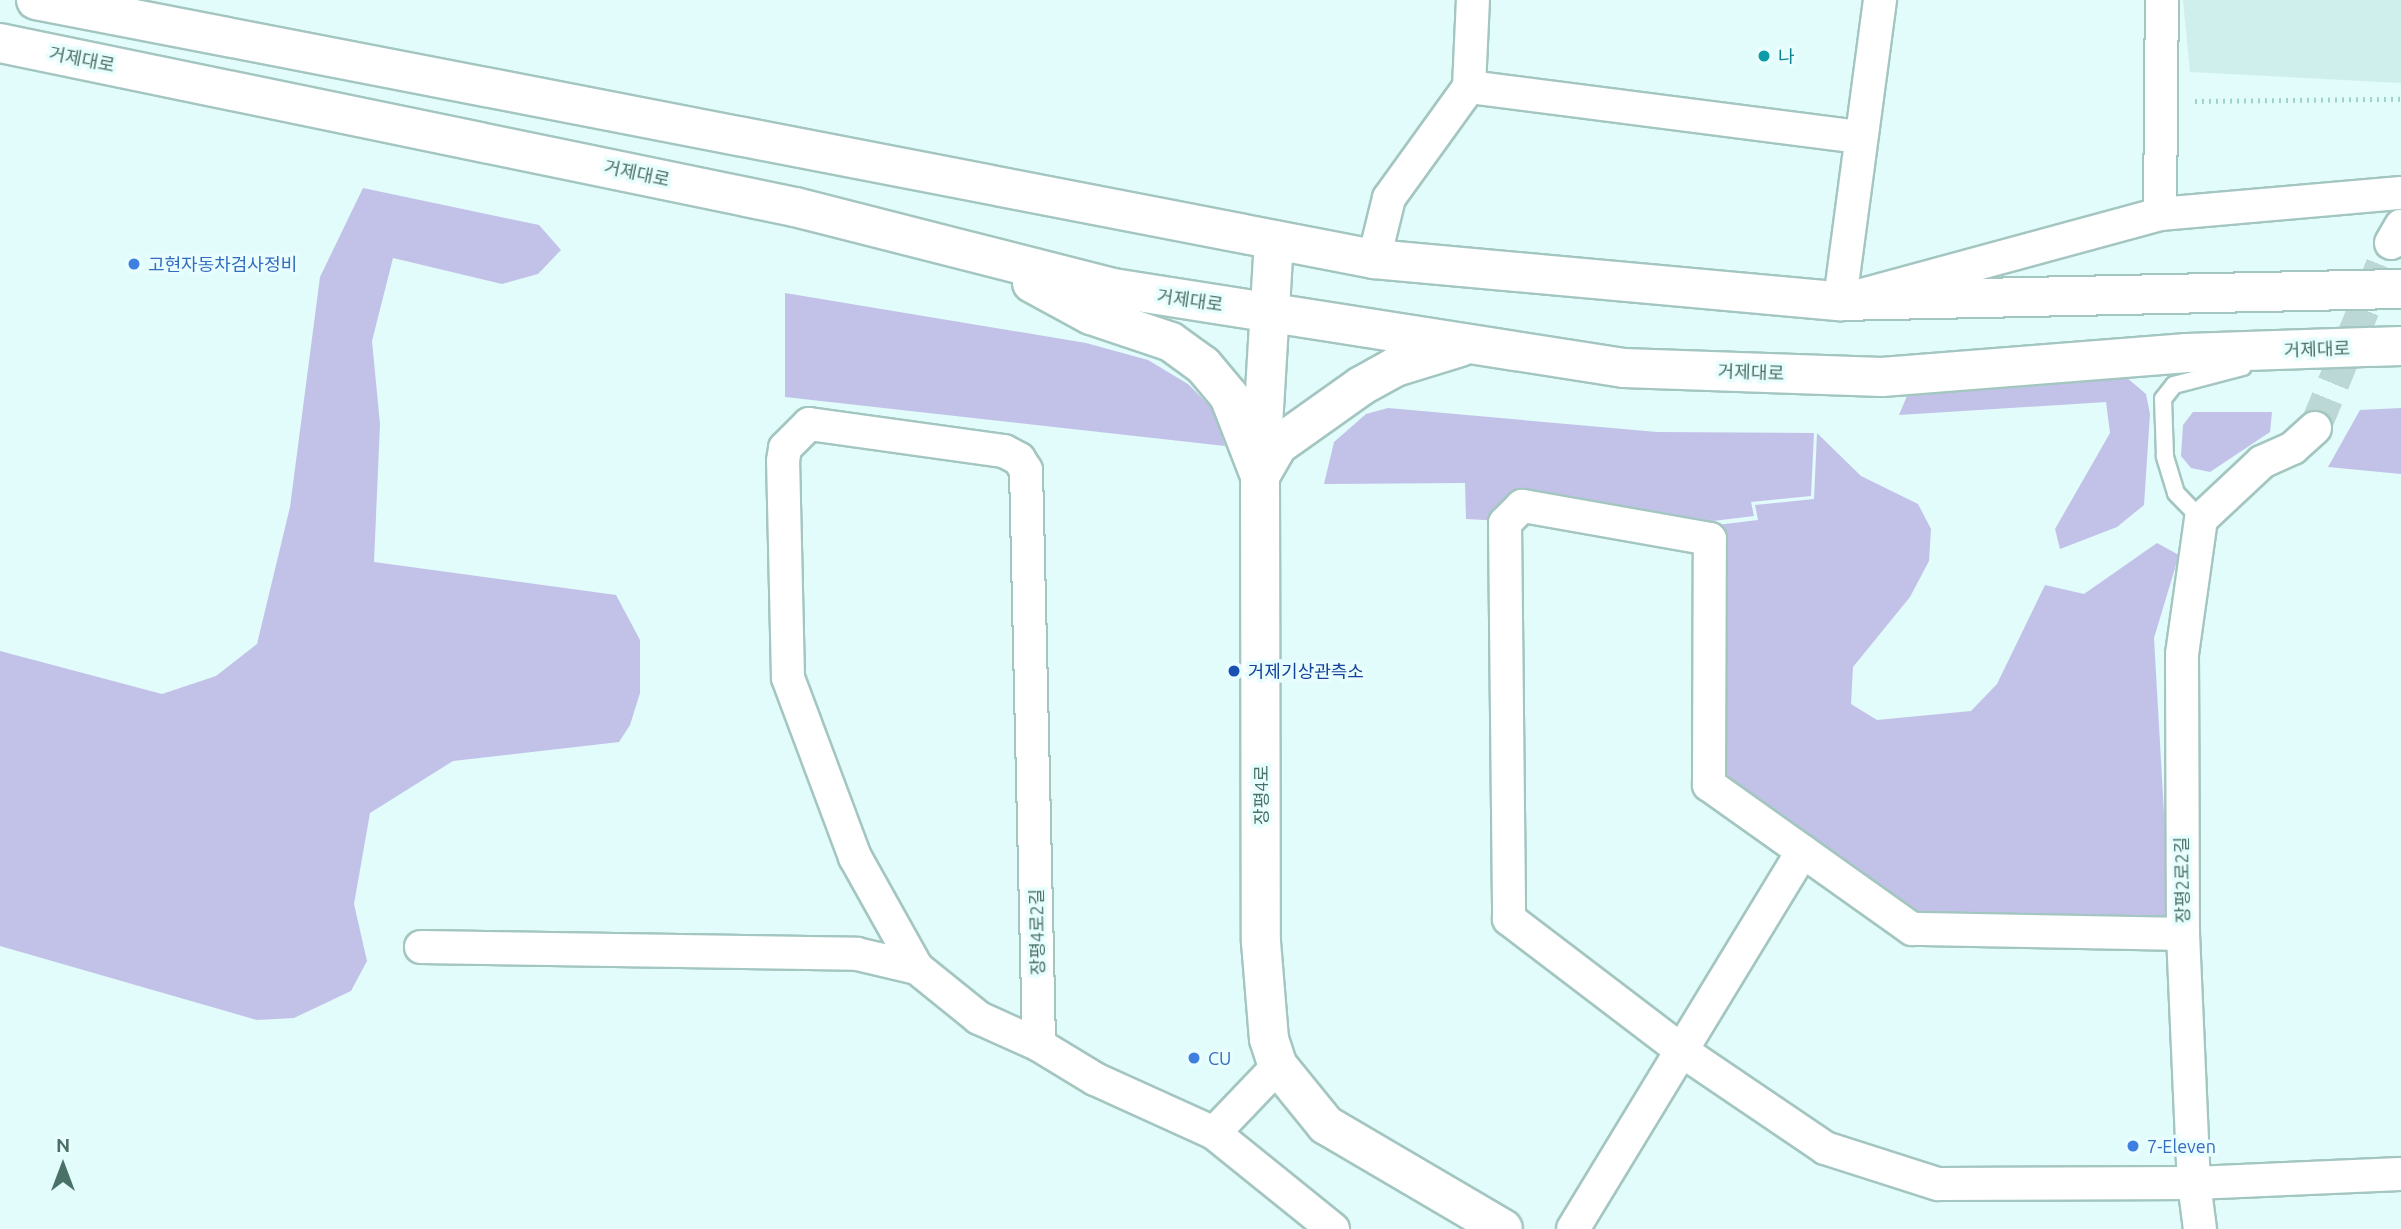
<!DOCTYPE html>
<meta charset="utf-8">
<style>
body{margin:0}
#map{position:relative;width:2401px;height:1229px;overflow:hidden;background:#e2fbfb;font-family:Ubuntu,"Noto Sans KR",sans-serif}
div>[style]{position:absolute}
.residential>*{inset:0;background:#cfefed}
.green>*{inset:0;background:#c2c2e8}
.minor-tunnel>*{height:32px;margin-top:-16px;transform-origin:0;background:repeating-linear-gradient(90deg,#bcd8d6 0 32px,transparent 0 48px)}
.path>*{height:4.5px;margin-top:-2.25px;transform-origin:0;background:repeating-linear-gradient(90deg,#9fd4c8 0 2px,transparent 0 7px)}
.roads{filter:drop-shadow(2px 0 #a4c6c1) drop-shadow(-2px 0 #a4c6c1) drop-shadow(0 2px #a4c6c1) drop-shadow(0 -2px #a4c6c1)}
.service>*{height:16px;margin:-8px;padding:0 8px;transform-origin:8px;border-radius:8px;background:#fff}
.minor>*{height:32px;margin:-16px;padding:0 16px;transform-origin:16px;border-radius:16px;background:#fff}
.tertiary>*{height:38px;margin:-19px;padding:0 19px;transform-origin:19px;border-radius:19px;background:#fff}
.secondary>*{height:38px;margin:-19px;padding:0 19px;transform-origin:19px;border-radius:19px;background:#fff}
.dots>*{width:19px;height:19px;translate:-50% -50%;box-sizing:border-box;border:4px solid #e8fefe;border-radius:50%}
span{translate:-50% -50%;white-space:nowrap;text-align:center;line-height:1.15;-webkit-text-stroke:7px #e8fefe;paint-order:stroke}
.culture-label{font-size:18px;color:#0d838f}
.left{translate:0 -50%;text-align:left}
.street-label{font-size:18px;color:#4a7167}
.shop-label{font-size:18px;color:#366cbe}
.transit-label{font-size:18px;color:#164399}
.north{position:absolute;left:28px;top:1131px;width:70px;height:70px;-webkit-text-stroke:5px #e8fefe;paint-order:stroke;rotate:0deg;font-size:19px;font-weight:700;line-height:28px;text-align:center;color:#4a7167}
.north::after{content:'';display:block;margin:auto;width:24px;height:32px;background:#4a7167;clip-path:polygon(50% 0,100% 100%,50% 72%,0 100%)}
</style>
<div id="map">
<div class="residential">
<i style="clip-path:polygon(2183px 0,2401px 0,2401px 83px,2190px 72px)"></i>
</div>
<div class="green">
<i style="clip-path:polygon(363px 188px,539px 225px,561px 250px,538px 274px,502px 284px,393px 258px,372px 341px,380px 424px,374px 562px,616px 595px,640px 640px,640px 693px,630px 725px,619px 742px,453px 761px,370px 813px,354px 904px,367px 961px,351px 991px,294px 1018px,257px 1020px,0 946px,0 651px,162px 694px,216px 676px,257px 644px,290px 507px,320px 277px)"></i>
<i style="clip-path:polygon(785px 293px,1086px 343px,1148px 360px,1188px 384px,1215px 411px,1225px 446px,785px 397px)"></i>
<i style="clip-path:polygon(2126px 377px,2146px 394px,2150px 414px,2144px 505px,2117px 527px,2060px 549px,2055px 529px,2110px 433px,2106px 402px,1899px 415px,1907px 396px)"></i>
<i style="clip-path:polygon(1388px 408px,1657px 432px,1814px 433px,1811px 496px,1751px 502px,1754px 516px,1713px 521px,1709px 532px,1466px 519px,1465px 483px,1324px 484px,1334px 442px,1366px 414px)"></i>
<i style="clip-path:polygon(2401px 408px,2401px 474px,2328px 467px,2360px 410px)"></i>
<i style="clip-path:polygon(2193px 412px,2272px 412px,2270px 432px,2210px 472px,2191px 468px,2181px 456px,2183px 425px)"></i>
<i style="clip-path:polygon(1817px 433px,1861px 476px,1918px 504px,1931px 529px,1929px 561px,1910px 597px,1853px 667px,1851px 704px,1877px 720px,1971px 711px,1997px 684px,2045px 585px,2084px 594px,2157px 543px,2179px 555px,2154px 638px,2170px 918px,1912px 929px,1709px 785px,1717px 525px,1758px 520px,1755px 505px,1814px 499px)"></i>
</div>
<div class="minor-tunnel">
<i style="left:2315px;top:428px;width:200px;rotate:-67.7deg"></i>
</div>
<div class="path">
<i style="left:2195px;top:101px;width:206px;rotate:-0.6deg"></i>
</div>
<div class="roads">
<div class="service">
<i style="left:2201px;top:519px;width:36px;rotate:-134deg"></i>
<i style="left:2176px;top:493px;width:39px;rotate:-107deg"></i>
<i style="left:2165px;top:456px;width:57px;rotate:-92deg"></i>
<i style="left:2163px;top:399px;width:18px;rotate:-52deg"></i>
<i style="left:2174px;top:385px;width:71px;rotate:-14.6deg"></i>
</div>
<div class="minor">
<i style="left:1880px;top:0;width:304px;rotate:97.6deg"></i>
<i style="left:1840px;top:301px;width:332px;rotate:-15.2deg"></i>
<i style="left:2160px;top:214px;width:242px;rotate:-5deg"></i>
<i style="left:1469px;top:87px;width:394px;rotate:7.3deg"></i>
<i style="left:2160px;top:214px;width:214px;rotate:-89.5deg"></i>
<i style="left:2391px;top:243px;width:20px;rotate:-60deg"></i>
<i style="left:1374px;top:259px;width:63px;rotate:-76.2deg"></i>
<i style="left:1389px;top:198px;width:137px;rotate:-54.2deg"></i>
<i style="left:1469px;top:87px;width:87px;rotate:-87.4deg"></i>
<i style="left:2315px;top:428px;width:30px;rotate:138deg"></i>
<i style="left:2293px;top:448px;width:34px;rotate:156deg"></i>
<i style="left:2262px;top:462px;width:83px;rotate:136.9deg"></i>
<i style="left:2201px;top:519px;width:136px;rotate:98deg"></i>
<i style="left:2182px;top:654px;width:280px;rotate:89.8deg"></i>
<i style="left:2183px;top:934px;width:249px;rotate:87.5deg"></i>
<i style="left:2194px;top:1183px;width:207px;rotate:-2.5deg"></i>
<i style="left:2183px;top:934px;width:271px;rotate:-178.9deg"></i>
<i style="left:1912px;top:929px;width:249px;rotate:-144.6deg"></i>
<i style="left:1709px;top:785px;width:246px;rotate:-89.8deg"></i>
<i style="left:1710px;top:539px;width:191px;rotate:-170deg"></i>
<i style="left:1522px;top:506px;width:24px;rotate:135deg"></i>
<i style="left:1505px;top:523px;width:396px;rotate:89.4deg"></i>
<i style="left:1509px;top:919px;width:218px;rotate:37.3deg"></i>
<i style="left:1682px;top:1051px;width:173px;rotate:34.1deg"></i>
<i style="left:1825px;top:1148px;width:119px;rotate:17.7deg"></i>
<i style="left:1938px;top:1184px;width:256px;rotate:-0.2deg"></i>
<i style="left:2194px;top:1183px;width:46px;rotate:82.6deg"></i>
<i style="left:421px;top:947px;width:436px;rotate:0.9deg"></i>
<i style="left:857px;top:954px;width:62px;rotate:13.1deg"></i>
<i style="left:1039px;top:1045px;width:66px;rotate:-155.8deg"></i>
<i style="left:979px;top:1018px;width:80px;rotate:-141.1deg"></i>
<i style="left:917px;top:968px;width:127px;rotate:-119.2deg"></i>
<i style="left:855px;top:857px;width:191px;rotate:-110.5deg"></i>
<i style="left:788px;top:678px;width:217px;rotate:-91.3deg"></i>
<i style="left:783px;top:461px;width:13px;rotate:-81deg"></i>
<i style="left:785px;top:448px;width:34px;rotate:-45deg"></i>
<i style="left:809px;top:424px;width:197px;rotate:7.9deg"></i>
<i style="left:1004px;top:451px;width:17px;rotate:28deg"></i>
<i style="left:1019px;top:459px;width:13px;rotate:58deg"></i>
<i style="left:1026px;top:470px;width:575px;rotate:88.7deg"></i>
<i style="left:1039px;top:1045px;width:66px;rotate:31.3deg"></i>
<i style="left:1095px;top:1079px;width:131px;rotate:24.4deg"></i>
<i style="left:1214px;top:1133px;width:153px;rotate:38.9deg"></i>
<i style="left:1214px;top:1133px;width:93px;rotate:-46.3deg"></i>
<i style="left:1573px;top:1229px;width:442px;rotate:-58.7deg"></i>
</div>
<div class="tertiary">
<i style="left:1274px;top:240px;width:236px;rotate:93.4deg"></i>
<i style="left:1260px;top:476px;width:466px;rotate:89.9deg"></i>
<i style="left:1261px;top:942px;width:97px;rotate:85.3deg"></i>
<i style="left:1269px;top:1039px;width:28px;rotate:72deg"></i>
<i style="left:1278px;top:1066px;width:76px;rotate:50.9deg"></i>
<i style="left:1326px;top:1125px;width:205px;rotate:30.4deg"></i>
</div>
<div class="secondary">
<i style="left:36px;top:0;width:1363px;rotate:10.96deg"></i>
<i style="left:1374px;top:259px;width:468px;rotate:5.2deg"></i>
<i style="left:1840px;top:301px;width:561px;rotate:-1.23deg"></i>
<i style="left:0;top:43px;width:812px;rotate:11.66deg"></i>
<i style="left:795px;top:207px;width:328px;rotate:14.3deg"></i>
<i style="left:1113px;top:288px;width:517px;rotate:8.9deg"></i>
<i style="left:1624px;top:368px;width:258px;rotate:2deg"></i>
<i style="left:1882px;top:377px;width:306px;rotate:-4.5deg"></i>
<i style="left:2187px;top:353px;width:214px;rotate:-1.9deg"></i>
<i style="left:1032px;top:283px;width:67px;rotate:28.5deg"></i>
<i style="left:1091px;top:315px;width:84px;rotate:18.6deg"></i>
<i style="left:1171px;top:342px;width:39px;rotate:36deg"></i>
<i style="left:1203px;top:365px;width:40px;rotate:50deg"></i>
<i style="left:1229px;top:396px;width:86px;rotate:68.8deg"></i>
<i style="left:1260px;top:476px;width:36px;rotate:-60deg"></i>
<i style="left:1278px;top:445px;width:102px;rotate:-35.4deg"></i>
<i style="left:1361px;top:386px;width:39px;rotate:-29deg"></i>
<i style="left:1395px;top:367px;width:68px;rotate:-17.1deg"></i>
</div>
</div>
<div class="dots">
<i style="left:1764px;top:56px;background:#0f9aa8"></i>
<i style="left:134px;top:264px;background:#3f7fe0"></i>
<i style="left:1234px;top:671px;background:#1a4fb4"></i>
<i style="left:1194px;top:1058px;background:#3f7fe0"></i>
<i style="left:2133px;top:1146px;background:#3f7fe0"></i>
</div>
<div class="culture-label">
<span class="left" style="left:1778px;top:56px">나</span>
</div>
<div class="street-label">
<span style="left:82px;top:59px;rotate:11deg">거제대로</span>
<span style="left:637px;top:173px;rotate:12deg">거제대로</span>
<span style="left:1190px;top:300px;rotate:8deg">거제대로</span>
<span style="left:2317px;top:349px;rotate:-2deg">거제대로</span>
<span style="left:1751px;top:372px;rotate:2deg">거제대로</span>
<span style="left:1261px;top:795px;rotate:-90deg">장평4로</span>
<span style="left:2182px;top:880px;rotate:-91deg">장평2로2길</span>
<span style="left:1037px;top:932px;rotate:-91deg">장평4로2길</span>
</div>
<div class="shop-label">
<span class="left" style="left:148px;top:264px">고현자동차검사정비</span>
<span class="left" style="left:1208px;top:1058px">CU</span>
<span class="left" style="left:2147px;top:1146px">7-Eleven</span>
</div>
<div class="transit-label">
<span class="left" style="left:1248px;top:671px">거제기상관측소</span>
</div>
<div class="north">N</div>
</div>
